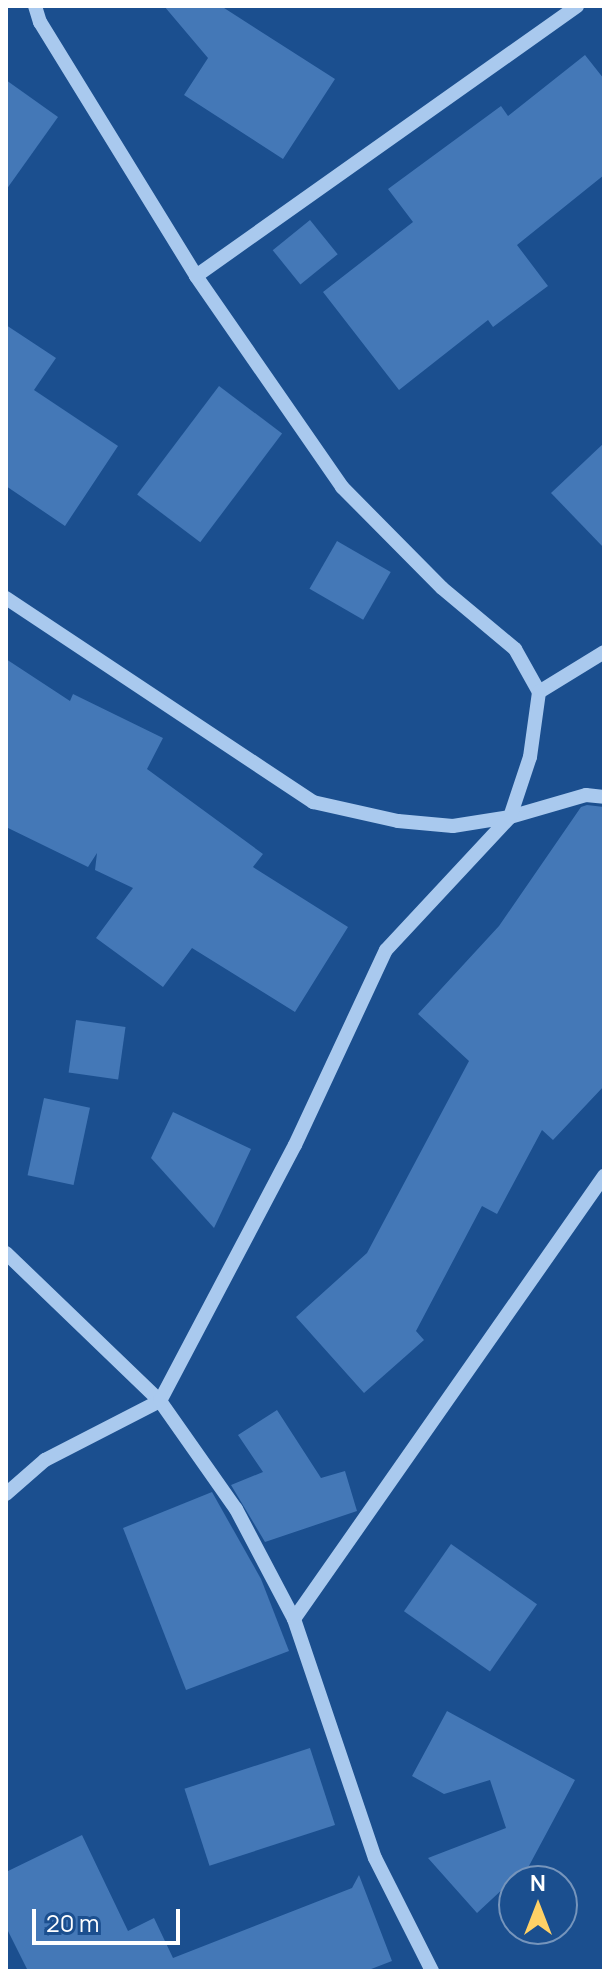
<!DOCTYPE html>
<style>
body{margin:0}
#map{position:relative;width:610px;height:1977px;overflow:hidden;background:#1b4f8f;font-family:Manrope,sans-serif}
div>[style]{position:absolute}
.building>*{inset:0;background:#4478b7;transform-origin:0 0}
.minor>*{height:14px;margin:-7px;padding:0 7px;transform-origin:7px;border-radius:7px;background:#a9c9ee}
span{translate:-50% -50%;white-space:nowrap;text-align:center;line-height:1.15;-webkit-text-stroke:7px #1b4f8f;paint-order:stroke}
.frame{position:absolute;inset:0;border:8px solid #fff;pointer-events:none}
.north{position:absolute;left:498px;top:1865px;width:80px;height:80px;box-sizing:border-box;background:#1b4f8f;border:2px solid #7695bc;border-radius:50%;rotate:0deg;font-size:22px;font-weight:700;line-height:32px;text-align:center;color:#fff}
.north::after{content:'';display:block;margin:auto;width:28px;height:36px;background:#ffd166;clip-path:polygon(50% 0,100% 100%,50% 72%,0 100%)}
.scale{position:absolute;left:32px;top:1909px;width:148px;height:36px;box-sizing:border-box;border:4px solid #fff;border-top:0;padding-left:10px;font-size:24px;line-height:28px;white-space:nowrap;color:#fff;-webkit-text-stroke:6px #1b4f8f;paint-order:stroke}
</style>
<div id="map">
<div class="building">
<i style="clip-path:polygon(164px 6px,221px 6px,335px 79px,283px 159px,184px 95px,208px 58px)"></i>
<i style="clip-path:polygon(585px 55px,604px 79px,604px 175px,517px 245px,548px 286px,493px 327px,488px 320px,399px 390px,323px 292px,413px 222px,388px 189px,501px 106px,508px 116px)"></i>
<i style="clip-path:polygon(6px 80px,58px 117px,6px 190px)"></i>
<i style="left:310px;top:220px;width:44px;height:48px;rotate:51deg"></i>
<i style="clip-path:polygon(6px 325px,56px 358px,34px 390px,118px 446px,65px 526px,6px 486px)"></i>
<i style="left:219px;top:386px;width:79px;height:136px;rotate:37deg"></i>
<i style="clip-path:polygon(604px 443px,604px 548px,551px 493px)"></i>
<i style="left:337px;top:541px;width:62px;height:55px;rotate:30deg"></i>
<i style="clip-path:polygon(6px 659px,70px 701px,73px 694px,163px 738px,147px 769px,263px 854px,253px 867px,348px 927px,295px 1012px,192px 948px,163px 987px,96px 938px,133px 888px,95px 870px,97px 853px,88px 867px,6px 827px)"></i>
<i style="clip-path:polygon(587px 805px,604px 807px,604px 1086px,553px 1140px,542px 1130px,497px 1214px,482px 1206px,416px 1331px,424px 1340px,364px 1393px,296px 1317px,367px 1253px,469px 1061px,418px 1014px,499px 926px,581px 807px)"></i>
<i style="left:76px;top:1020px;width:50px;height:53px;rotate:8deg"></i>
<i style="left:44px;top:1098px;width:47px;height:79px;rotate:12deg"></i>
<i style="clip-path:polygon(173px 1112px,251px 1149px,214px 1228px,151px 1158px)"></i>
<i style="clip-path:polygon(277px 1410px,321px 1478px,345px 1471px,357px 1511px,265px 1542px,231px 1485px,263px 1472px,238px 1435px)"></i>
<i style="clip-path:polygon(212px 1492px,261px 1579px,289px 1651px,186px 1690px,123px 1528px)"></i>
<i style="left:451px;top:1544px;width:105px;height:82px;rotate:35deg"></i>
<i style="clip-path:polygon(447px 1711px,575px 1780px,523px 1877px,521px 1872px,477px 1913px,428px 1858px,506px 1828px,490px 1780px,444px 1794px,412px 1776px)"></i>
<i style="left:310px;top:1748px;width:81px;height:132px;rotate:72deg"></i>
<i style="clip-path:polygon(82px 1835px,128px 1931px,154px 1918px,173px 1958px,352px 1888px,359px 1875px,392px 1961px,366px 1971px,28px 1971px,6px 1927px,6px 1872px)"></i>
</div>
<div class="minor">
<i style="left:35px;top:6px;width:17px;rotate:73deg"></i>
<i style="left:40px;top:22px;width:298px;rotate:58.4deg"></i>
<i style="left:196px;top:276px;width:257px;rotate:55.3deg"></i>
<i style="left:342px;top:487px;width:142px;rotate:45.3deg"></i>
<i style="left:442px;top:588px;width:95px;rotate:39.9deg"></i>
<i style="left:515px;top:649px;width:49px;rotate:60.8deg"></i>
<i style="left:196px;top:276px;width:467px;rotate:-35.3deg"></i>
<i style="left:6px;top:598px;width:369px;rotate:33.6deg"></i>
<i style="left:313px;top:802px;width:87px;rotate:12.6deg"></i>
<i style="left:398px;top:821px;width:55px;rotate:5.2deg"></i>
<i style="left:453px;top:826px;width:58px;rotate:-9deg"></i>
<i style="left:510px;top:817px;width:79px;rotate:-16.1deg"></i>
<i style="left:586px;top:795px;width:18px;rotate:6deg"></i>
<i style="left:6px;top:1253px;width:214px;rotate:43.9deg"></i>
<i style="left:160px;top:1401px;width:132px;rotate:54.9deg"></i>
<i style="left:236px;top:1509px;width:124px;rotate:62.2deg"></i>
<i style="left:294px;top:1619px;width:252px;rotate:71.3deg"></i>
<i style="left:375px;top:1858px;width:127px;rotate:63.2deg"></i>
<i style="left:6px;top:1494px;width:52px;rotate:-41.1deg"></i>
<i style="left:45px;top:1460px;width:129px;rotate:-27.2deg"></i>
<i style="left:160px;top:1401px;width:289px;rotate:-62.2deg"></i>
<i style="left:295px;top:1145px;width:215px;rotate:-65deg"></i>
<i style="left:386px;top:950px;width:182px;rotate:-47deg"></i>
<i style="left:510px;top:817px;width:63px;rotate:-71.6deg"></i>
<i style="left:530px;top:757px;width:66px;rotate:-82.1deg"></i>
<i style="left:539px;top:692px;width:76px;rotate:-31.6deg"></i>
<i style="left:294px;top:1619px;width:541px;rotate:-55.02deg"></i>
</div>
<div class="frame"></div>
<div class="north">N</div>
<div class="scale">20 m</div>
</div>
